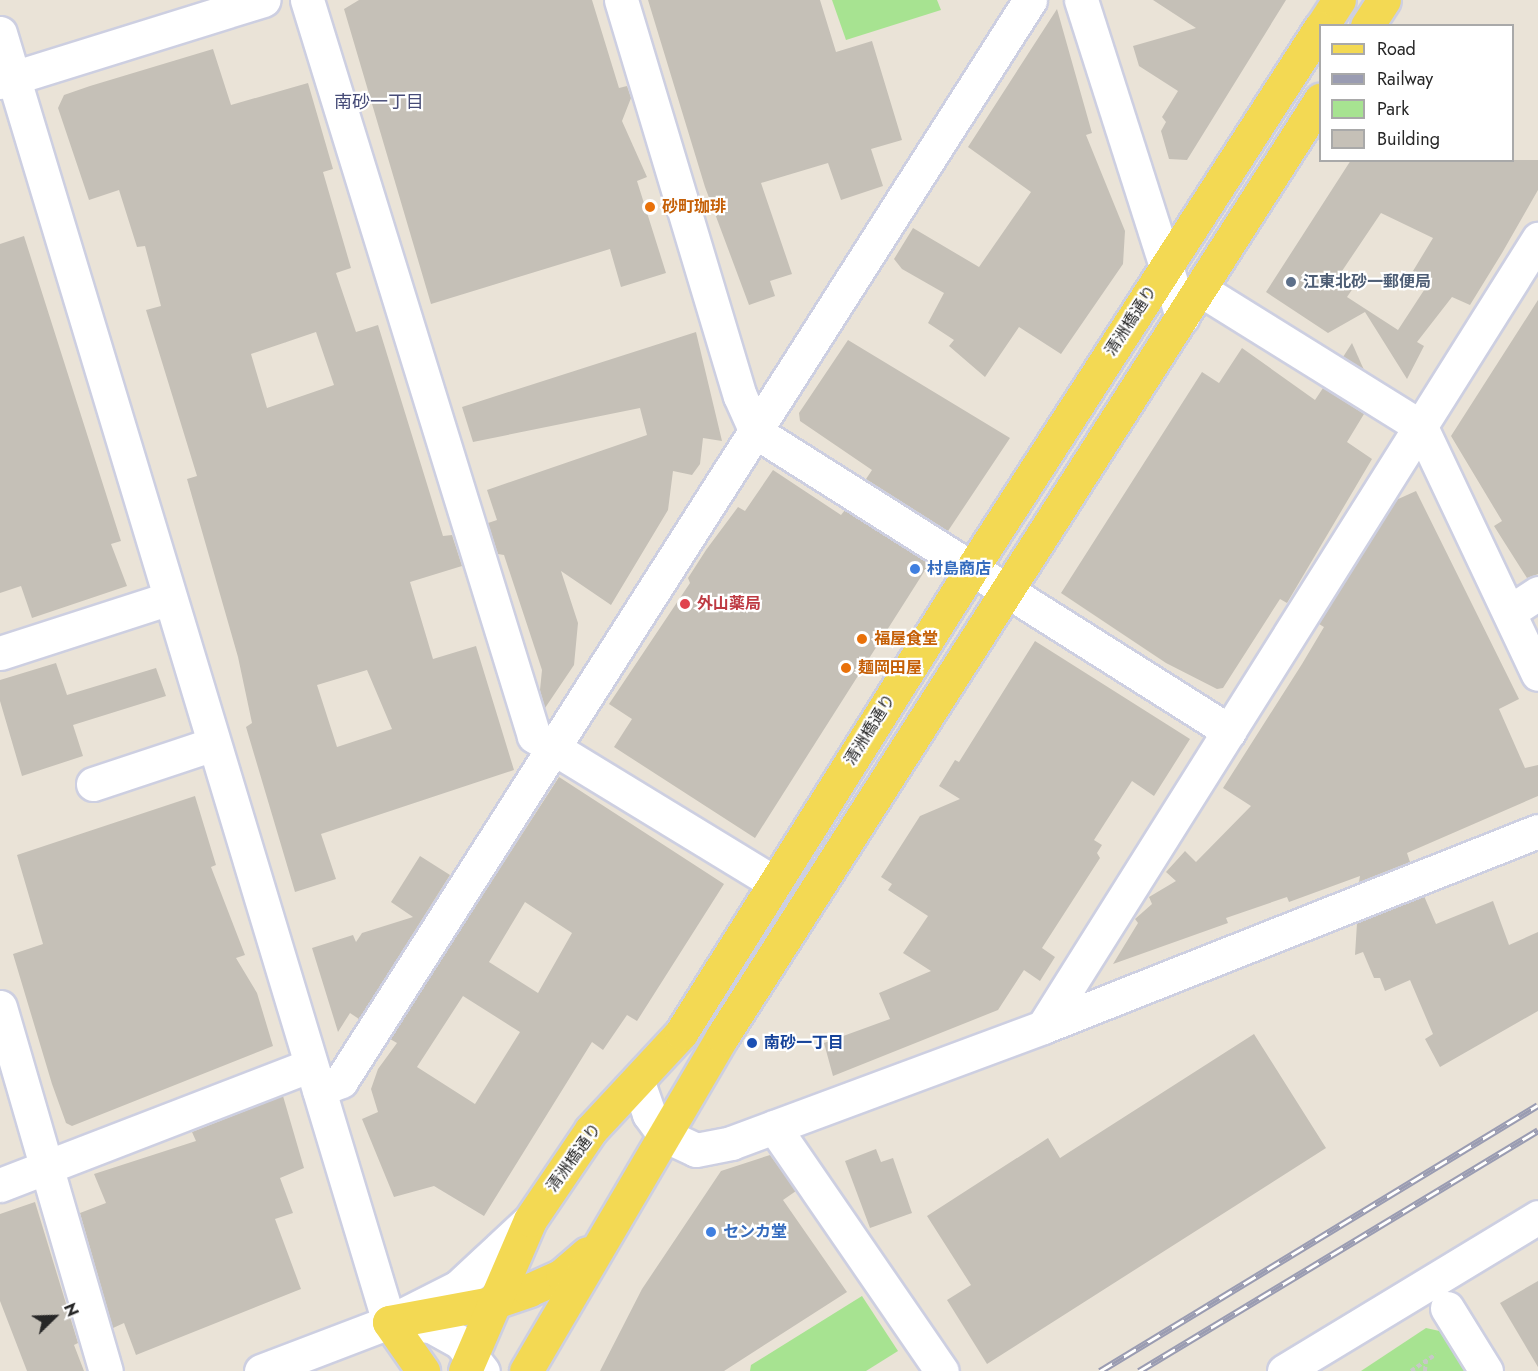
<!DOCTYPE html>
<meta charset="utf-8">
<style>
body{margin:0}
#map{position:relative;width:1538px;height:1371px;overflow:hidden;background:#eae3d7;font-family:Jost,"Noto Sans JP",sans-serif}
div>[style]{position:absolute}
.green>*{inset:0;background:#a7e391}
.building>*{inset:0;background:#c5c0b7}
.path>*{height:4px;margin-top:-2px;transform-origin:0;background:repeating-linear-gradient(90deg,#c7c7c7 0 4.5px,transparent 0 7.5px)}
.roads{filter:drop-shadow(2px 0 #cdcfe1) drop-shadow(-2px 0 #cdcfe1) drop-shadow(0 2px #cdcfe1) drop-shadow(0 -2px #cdcfe1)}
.minor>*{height:33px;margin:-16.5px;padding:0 16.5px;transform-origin:16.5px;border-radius:16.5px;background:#fff}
.major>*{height:33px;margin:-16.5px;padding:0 16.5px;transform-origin:16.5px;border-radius:16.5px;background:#f3d953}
.rail>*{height:7px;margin-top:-3.5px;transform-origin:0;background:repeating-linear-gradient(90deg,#fff 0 14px,#9a9cb2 0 28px);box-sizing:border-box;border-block:2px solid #9a9cb2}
.dots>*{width:16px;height:16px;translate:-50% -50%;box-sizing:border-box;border:3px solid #fff;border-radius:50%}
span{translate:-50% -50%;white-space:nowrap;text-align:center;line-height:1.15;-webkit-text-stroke:4.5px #fff;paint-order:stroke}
.food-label{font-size:16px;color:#c56008;font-weight:700}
.left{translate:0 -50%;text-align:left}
.service-label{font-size:16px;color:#4e5e75;font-weight:700}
.street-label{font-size:16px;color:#272727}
.shop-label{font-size:16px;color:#366cbe;font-weight:700}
.health-label{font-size:16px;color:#be3a42;font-weight:700}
.transit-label{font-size:16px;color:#164399;font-weight:700}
.neighbourhood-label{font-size:18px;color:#474c78}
.legend{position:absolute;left:1319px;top:24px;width:195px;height:138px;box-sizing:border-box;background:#fff;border:2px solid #a9a9a9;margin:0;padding:8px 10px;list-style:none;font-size:18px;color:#272727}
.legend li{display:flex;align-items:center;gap:12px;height:30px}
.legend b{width:30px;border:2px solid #a9a9a9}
.north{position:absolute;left:24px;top:1287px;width:60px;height:60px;-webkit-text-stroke:4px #fff;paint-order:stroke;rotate:67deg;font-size:16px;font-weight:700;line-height:24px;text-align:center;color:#272727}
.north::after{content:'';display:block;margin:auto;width:21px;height:27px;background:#272727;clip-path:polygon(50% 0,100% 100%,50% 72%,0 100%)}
</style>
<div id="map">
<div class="green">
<i style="clip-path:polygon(832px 0,937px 0,941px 10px,846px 40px)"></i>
<i style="clip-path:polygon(862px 1296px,898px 1351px,866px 1371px,750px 1371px,751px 1365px)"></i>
<i style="clip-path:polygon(1426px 1328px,1444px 1332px,1468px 1371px,1361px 1371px)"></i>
</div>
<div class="building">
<i style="clip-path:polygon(359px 0,592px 0,619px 88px,627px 86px,631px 98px,622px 121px,647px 177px,637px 181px,666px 273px,621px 287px,610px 249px,431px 304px,344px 9px)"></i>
<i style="clip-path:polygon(648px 0,820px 0,836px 52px,872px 41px,902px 140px,871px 149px,883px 186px,841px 200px,828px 163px,761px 183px,792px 274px,770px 281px,775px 296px,749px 305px,705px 187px)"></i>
<i style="clip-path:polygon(1153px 0,1286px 0,1187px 160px,1169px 159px,1161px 131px,1166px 122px,1162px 117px,1178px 91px,1139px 66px,1133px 46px,1196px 28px)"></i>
<i style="clip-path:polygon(1057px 9px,1092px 133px,1086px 135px,1125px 231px,1123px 264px,1061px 354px,1019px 327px,985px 377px,949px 346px,954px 340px,928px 323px,944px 293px,902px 269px,894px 259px,913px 228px,979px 267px,1031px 192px,968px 147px)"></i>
<i style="clip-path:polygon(evenodd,213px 49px,231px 105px,308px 83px,333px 169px,323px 172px,351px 268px,336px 273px,356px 332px,378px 325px,443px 536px,452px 535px,462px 566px,410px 582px,433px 659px,476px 646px,514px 770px,321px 834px,336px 879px,295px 892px,246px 727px,252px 723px,238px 657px,187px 479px,197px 476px,146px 310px,161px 306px,145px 246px,137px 247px,119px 190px,89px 200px,58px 108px,64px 95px,90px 86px,213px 49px,316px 332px,334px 385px,267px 408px,251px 354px,316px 332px,213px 49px,367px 670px,392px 729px,337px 747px,317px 685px,367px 670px)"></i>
<i style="clip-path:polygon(evenodd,1351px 160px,1538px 160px,1538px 190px,1502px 253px,1470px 305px,1452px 297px,1417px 342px,1424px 346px,1407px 379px,1365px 312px,1328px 333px,1266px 292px,1351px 160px,1381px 213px,1433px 238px,1413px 271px,1430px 281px,1398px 330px,1347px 297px,1358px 281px,1342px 271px,1381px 213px)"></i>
<i style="clip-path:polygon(24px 236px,121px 541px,111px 544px,127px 586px,32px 618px,21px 586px,0 593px,0 244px)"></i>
<i style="clip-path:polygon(1538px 300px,1538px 574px,1527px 578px,1494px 526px,1502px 521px,1451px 436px)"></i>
<i style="clip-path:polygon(696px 332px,722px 441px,703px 438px,700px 464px,692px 475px,673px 471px,668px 510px,611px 605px,561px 571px,578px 623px,574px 665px,545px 708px,540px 690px,542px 670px,504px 555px,498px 554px,488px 523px,497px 520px,487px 490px,647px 435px,640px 408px,473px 442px,462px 407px)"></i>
<i style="clip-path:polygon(848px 340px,1010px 438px,948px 531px,866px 479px,872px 470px,800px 421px,799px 413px)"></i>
<i style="clip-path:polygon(1352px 343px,1364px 370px,1343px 357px)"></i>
<i style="clip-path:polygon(1242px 348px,1315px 400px,1323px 388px,1364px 414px,1347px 442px,1372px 459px,1287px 603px,1280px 599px,1223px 688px,1217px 689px,1166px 663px,1061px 593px,1202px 372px,1219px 383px)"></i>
<i style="clip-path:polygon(773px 470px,841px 515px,845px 510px,929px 564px,755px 838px,614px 747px,632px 719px,609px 704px,690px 583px,688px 578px,706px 550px,738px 507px,745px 511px)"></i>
<i style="clip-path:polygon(1416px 491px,1519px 699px,1499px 709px,1525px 768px,1538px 765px,1538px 796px,1407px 853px,1410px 862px,1359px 882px,1360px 876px,1289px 902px,1287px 897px,1226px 918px,1228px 923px,1113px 964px,1138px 923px,1135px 919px,1152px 904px,1149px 897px,1176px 881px,1166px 872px,1185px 851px,1196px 862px,1251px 806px,1223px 788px,1302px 664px,1324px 627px,1319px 624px,1396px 500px)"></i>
<i style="clip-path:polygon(1035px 641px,1190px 739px,1154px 796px,1132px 781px,1094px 840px,1102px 845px,1097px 853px,1100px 858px,1042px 948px,1055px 957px,1040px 981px,1024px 970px,998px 1010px,833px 1076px,824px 1043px,890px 1019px,879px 993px,931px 971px,903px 953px,928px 916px,888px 890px,892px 884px,881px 877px,920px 816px,960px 799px,939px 786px,955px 760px,959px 762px)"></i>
<i style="clip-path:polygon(56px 663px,67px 695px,156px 668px,166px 696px,73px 725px,83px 756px,22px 776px,0 701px,0 680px)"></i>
<i style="clip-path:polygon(evenodd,559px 777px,724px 884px,637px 1021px,627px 1015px,603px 1050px,592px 1042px,484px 1216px,434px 1186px,394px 1197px,362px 1119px,378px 1112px,371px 1089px,378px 1069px,397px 1043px,390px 1039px,559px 777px,525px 902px,572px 933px,538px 993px,489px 962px,525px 902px,559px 777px,463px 996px,520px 1032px,475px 1104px,417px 1067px,463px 996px)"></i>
<i style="clip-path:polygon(195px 796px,216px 865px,211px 867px,245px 955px,236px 958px,257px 993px,273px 1046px,72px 1126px,66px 1123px,52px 1084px,13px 954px,43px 944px,17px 855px)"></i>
<i style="clip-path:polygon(420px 856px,450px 875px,359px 1019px,350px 1013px,338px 1032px,312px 948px,353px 935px,356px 942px,362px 933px,413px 917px,391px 902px)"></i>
<i style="clip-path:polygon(1424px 896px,1436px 924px,1493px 901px,1509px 945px,1538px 932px,1538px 1011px,1440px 1067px,1425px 1039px,1433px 1034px,1410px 980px,1385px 991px,1380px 978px,1374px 978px,1363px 952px,1355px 955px,1357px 923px)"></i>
<i style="clip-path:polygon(1254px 1034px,1326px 1148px,987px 1364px,947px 1300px,971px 1285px,927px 1216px,1048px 1138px,1060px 1158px)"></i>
<i style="clip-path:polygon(283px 1096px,304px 1168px,280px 1178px,293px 1213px,275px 1219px,301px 1289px,136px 1355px,124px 1323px,113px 1328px,80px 1213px,106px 1203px,94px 1174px,196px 1141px,192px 1132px)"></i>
<i style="clip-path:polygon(876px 1149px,881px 1162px,893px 1158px,912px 1213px,870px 1228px,845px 1161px)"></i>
<i style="clip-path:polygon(770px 1155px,796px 1191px,783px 1200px,847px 1292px,724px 1371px,600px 1371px,642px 1289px,721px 1171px)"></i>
<i style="clip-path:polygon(35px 1202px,78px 1343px,74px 1345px,84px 1371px,27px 1371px,0 1301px,0 1214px)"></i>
<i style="clip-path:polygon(1538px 1281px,1538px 1367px,1500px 1303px)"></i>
</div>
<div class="path">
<i style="left:1411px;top:1371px;width:30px;rotate:-34deg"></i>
<i style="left:1425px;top:1371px;width:11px;rotate:-85deg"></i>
</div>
<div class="roads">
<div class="minor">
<i style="left:307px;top:0;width:770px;rotate:72.86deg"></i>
<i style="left:534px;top:736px;width:282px;rotate:31.4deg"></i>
<i style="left:621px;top:0;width:413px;rotate:73.3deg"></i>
<i style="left:740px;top:396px;width:39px;rotate:66deg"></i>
<i style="left:756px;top:432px;width:560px;rotate:32.3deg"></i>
<i style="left:1081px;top:0;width:333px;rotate:72.3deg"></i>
<i style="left:0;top:33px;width:1346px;rotate:73.21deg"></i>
<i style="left:0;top:82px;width:276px;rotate:-17.3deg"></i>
<i style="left:1201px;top:290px;width:259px;rotate:31.9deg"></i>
<i style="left:1421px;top:427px;width:273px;rotate:64.7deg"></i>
<i style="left:1509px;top:612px;width:35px;rotate:-33deg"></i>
<i style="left:0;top:653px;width:176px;rotate:-17.9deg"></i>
<i style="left:93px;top:784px;width:126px;rotate:-18.4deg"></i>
<i style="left:0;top:1007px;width:379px;rotate:73.8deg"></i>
<i style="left:1043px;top:1027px;width:931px;rotate:-57.86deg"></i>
<i style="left:638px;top:1082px;width:34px;rotate:71deg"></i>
<i style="left:649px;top:1114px;width:26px;rotate:54deg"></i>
<i style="left:664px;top:1135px;width:35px;rotate:25deg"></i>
<i style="left:696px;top:1150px;width:36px;rotate:-11deg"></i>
<i style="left:731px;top:1143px;width:333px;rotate:-20.4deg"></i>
<i style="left:1043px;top:1027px;width:532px;rotate:-21.6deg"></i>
<i style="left:319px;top:1090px;width:24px;rotate:-22deg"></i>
<i style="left:341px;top:1081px;width:1282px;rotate:-57.49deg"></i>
<i style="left:774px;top:1127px;width:296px;rotate:55.5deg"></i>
<i style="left:0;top:1185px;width:333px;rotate:-21.1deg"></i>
<i style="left:1447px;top:1308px;width:74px;rotate:58.2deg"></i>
<i style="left:396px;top:1323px;width:35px;rotate:5deg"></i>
<i style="left:431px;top:1326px;width:33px;rotate:29deg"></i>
<i style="left:460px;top:1342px;width:37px;rotate:52deg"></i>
<i style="left:261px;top:1371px;width:137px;rotate:-20.9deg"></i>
<i style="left:389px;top:1322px;width:77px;rotate:-26.9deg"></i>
<i style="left:458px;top:1287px;width:96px;rotate:-42.9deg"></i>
<i style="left:1284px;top:1371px;width:297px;rotate:-31.2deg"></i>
</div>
<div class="major">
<i style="left:1322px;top:26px;width:31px;rotate:-57deg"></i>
<i style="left:1367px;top:26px;width:31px;rotate:-57deg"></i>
<i style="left:389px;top:1322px;width:105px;rotate:-10.5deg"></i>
<i style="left:492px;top:1303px;width:39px;rotate:-19deg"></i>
<i style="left:529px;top:1290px;width:36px;rotate:-24deg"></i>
<i style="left:562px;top:1275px;width:33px;rotate:-41deg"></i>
<i style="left:389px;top:1322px;width:60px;rotate:55.2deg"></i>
<i style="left:465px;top:1371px;width:164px;rotate:-66.7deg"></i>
<i style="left:530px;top:1220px;width:109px;rotate:-55.9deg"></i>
<i style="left:591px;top:1130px;width:132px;rotate:-47.1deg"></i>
<i style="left:681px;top:1033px;width:550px;rotate:-57.93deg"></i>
<i style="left:973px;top:567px;width:641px;rotate:-57.23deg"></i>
<i style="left:526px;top:1371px;width:387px;rotate:-59.6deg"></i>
<i style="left:722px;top:1037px;width:1112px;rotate:-57.45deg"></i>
</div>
</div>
<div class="rail">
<i style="left:1100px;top:1371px;width:512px;rotate:-31.27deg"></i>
<i style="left:1139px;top:1371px;width:466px;rotate:-31.1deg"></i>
</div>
<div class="dots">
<i style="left:650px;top:207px;background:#e8710a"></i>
<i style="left:1291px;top:282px;background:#5c6f8a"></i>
<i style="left:915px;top:569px;background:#3f7fe0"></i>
<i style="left:685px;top:604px;background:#e0444e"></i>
<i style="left:862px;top:639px;background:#e8710a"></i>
<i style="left:846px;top:668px;background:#e8710a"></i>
<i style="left:752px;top:1043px;background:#1a4fb4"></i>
<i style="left:711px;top:1232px;background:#3f7fe0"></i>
</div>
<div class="food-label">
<span class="left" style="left:662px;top:207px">砂町珈琲</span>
<span class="left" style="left:874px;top:639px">福屋食堂</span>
<span class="left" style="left:858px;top:668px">麺岡田屋</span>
</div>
<div class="service-label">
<span class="left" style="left:1303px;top:282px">江東北砂一郵便局</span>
</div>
<div class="street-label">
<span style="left:1131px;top:321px;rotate:-57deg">清洲橋通り</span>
<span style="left:870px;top:730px;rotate:-58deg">清洲橋通り</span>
<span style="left:574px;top:1158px;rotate:-54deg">清洲橋通り</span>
</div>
<div class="shop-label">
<span class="left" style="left:927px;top:569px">村島商店</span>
<span class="left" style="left:723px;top:1232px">センカ堂</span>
</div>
<div class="health-label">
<span class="left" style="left:697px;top:604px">外山薬局</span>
</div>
<div class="transit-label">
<span class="left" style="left:764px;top:1043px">南砂一丁目</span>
</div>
<div class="neighbourhood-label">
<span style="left:379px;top:102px">南砂一丁目</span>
</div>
<ul class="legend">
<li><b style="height:8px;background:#f3d953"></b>Road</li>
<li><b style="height:8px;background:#9a9cb2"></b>Railway</li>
<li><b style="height:16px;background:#a7e391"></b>Park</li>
<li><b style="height:16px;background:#c5c0b7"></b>Building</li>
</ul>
<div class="north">N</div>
</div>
